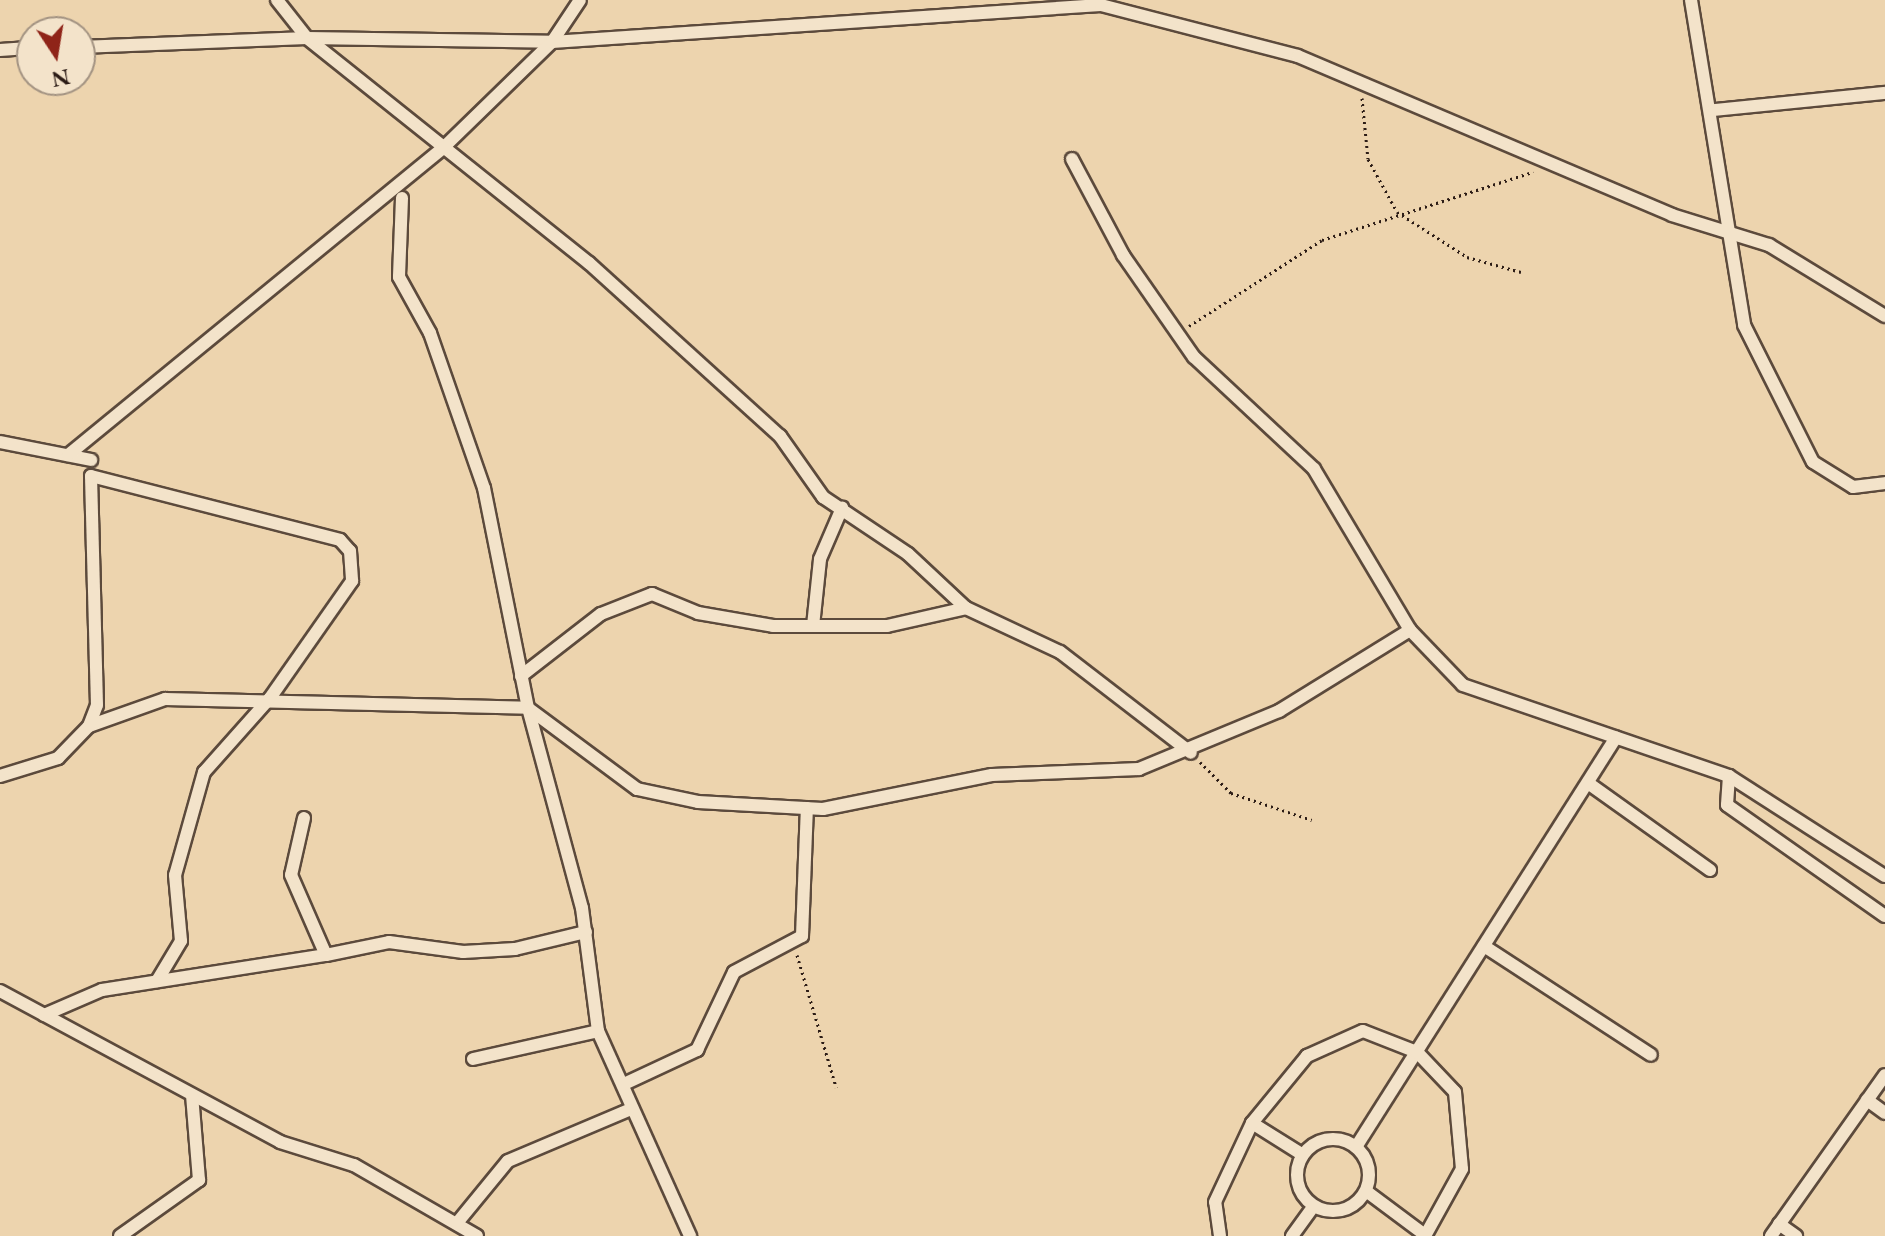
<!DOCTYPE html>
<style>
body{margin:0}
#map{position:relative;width:1885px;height:1236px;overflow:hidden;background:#edd4ae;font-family:"EB Garamond",serif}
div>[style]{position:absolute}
.path>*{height:3px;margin-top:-1.5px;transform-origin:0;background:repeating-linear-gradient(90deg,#2c1c16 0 2px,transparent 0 6px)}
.roads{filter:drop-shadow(2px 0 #5c4a3c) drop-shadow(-2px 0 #5c4a3c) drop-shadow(0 2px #5c4a3c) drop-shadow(0 -2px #5c4a3c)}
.minor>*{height:12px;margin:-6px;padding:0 6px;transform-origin:6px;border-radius:6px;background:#f3e3ca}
.minor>.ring{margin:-6px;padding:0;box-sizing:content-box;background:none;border:12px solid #f3e3ca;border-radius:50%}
span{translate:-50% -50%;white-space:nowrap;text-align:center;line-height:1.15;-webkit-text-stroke:6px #f3e3ca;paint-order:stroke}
.north{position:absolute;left:16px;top:16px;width:80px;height:80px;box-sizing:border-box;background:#f3e3ca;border:2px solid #a39382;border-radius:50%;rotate:168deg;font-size:22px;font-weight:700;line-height:32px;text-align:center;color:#2c1c16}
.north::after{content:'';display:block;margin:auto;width:28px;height:36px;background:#8f2418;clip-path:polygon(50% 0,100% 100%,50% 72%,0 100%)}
</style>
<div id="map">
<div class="path">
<i style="left:1362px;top:98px;width:61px;rotate:84.4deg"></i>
<i style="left:1368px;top:159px;width:60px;rotate:61.3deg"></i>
<i style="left:1397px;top:212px;width:83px;rotate:32.7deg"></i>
<i style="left:1467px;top:257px;width:56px;rotate:15.5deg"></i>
<i style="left:1189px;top:326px;width:158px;rotate:-32.9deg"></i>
<i style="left:1322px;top:240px;width:222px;rotate:-17.9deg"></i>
<i style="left:1200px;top:762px;width:44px;rotate:45deg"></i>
<i style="left:1231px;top:793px;width:85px;rotate:18.4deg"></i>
<i style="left:797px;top:955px;width:138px;rotate:73.5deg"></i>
</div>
<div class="roads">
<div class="minor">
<i style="left:277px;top:0;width:48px;rotate:51.7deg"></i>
<i style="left:307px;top:38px;width:361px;rotate:38.6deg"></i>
<i style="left:589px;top:263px;width:258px;rotate:42.2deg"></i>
<i style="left:780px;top:436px;width:75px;rotate:54.8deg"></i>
<i style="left:823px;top:497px;width:102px;rotate:33.8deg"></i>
<i style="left:908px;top:554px;width:79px;rotate:43deg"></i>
<i style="left:966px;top:608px;width:104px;rotate:25.1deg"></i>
<i style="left:1060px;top:652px;width:165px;rotate:37.6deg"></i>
<i style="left:1691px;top:0;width:329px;rotate:80.7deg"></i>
<i style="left:1744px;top:325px;width:153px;rotate:63.3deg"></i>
<i style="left:1813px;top:462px;width:47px;rotate:32deg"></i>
<i style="left:1853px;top:487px;width:32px;rotate:-7deg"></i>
<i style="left:80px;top:47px;width:227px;rotate:-2.3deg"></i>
<i style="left:307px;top:38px;width:245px;rotate:0.9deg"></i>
<i style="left:552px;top:42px;width:550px;rotate:-3.86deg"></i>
<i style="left:1101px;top:5px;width:203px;rotate:14.5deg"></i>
<i style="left:1298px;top:56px;width:406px;rotate:23deg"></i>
<i style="left:1672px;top:215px;width:102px;rotate:17.2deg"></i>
<i style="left:1769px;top:245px;width:136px;rotate:31.5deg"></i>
<i style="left:0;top:50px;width:32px;rotate:-4deg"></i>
<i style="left:1714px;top:110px;width:172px;rotate:-5.7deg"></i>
<i style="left:1072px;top:159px;width:109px;rotate:62deg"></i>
<i style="left:1123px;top:255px;width:124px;rotate:55.2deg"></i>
<i style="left:1194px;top:357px;width:164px;rotate:43deg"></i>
<i style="left:1314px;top:469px;width:187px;rotate:59.2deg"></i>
<i style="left:1410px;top:630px;width:76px;rotate:46.1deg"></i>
<i style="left:1463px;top:685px;width:281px;rotate:18.9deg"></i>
<i style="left:1729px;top:776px;width:185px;rotate:32.7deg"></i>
<i style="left:402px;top:198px;width:79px;rotate:92.2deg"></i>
<i style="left:399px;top:277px;width:64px;rotate:61deg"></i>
<i style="left:430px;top:333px;width:164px;rotate:70.8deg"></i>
<i style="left:484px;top:488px;width:224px;rotate:78.7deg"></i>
<i style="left:528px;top:708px;width:136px;rotate:36.6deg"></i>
<i style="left:637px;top:789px;width:62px;rotate:12deg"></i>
<i style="left:698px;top:802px;width:125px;rotate:3.2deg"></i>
<i style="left:823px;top:809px;width:172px;rotate:-11.4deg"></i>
<i style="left:992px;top:775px;width:147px;rotate:-2.3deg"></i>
<i style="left:1139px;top:769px;width:152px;rotate:-22.5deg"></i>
<i style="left:1279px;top:711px;width:154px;rotate:-31.7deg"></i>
<i style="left:0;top:442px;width:93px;rotate:11.2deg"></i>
<i style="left:68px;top:455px;width:485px;rotate:-39.3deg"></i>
<i style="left:443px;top:148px;width:152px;rotate:-44.2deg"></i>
<i style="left:552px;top:42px;width:50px;rotate:-56.3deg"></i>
<i style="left:813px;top:626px;width:67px;rotate:-84deg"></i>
<i style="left:820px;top:559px;width:56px;rotate:-66.7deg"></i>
<i style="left:521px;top:676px;width:101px;rotate:-37.8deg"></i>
<i style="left:601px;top:614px;width:55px;rotate:-21.4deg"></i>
<i style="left:652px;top:594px;width:50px;rotate:22.4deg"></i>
<i style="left:698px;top:613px;width:76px;rotate:9.8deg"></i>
<i style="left:773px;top:626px;width:114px"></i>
<i style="left:887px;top:626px;width:81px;rotate:-12.8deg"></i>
<i style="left:89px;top:726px;width:81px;rotate:-19.6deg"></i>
<i style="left:165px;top:699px;width:363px;rotate:1.4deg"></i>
<i style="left:528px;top:708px;width:207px;rotate:74.9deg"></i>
<i style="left:582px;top:908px;width:124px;rotate:82.6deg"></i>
<i style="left:598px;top:1031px;width:225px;rotate:65.8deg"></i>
<i style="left:0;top:776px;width:61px;rotate:-17.2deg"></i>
<i style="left:58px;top:758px;width:45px;rotate:-45.9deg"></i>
<i style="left:89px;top:726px;width:22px;rotate:-69deg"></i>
<i style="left:97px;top:705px;width:229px;rotate:-91.5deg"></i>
<i style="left:91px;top:476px;width:257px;rotate:14.4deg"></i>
<i style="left:340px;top:540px;width:15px;rotate:48deg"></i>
<i style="left:350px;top:551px;width:30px;rotate:86deg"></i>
<i style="left:352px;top:581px;width:143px;rotate:125deg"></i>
<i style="left:270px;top:698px;width:99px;rotate:131.7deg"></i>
<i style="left:204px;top:772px;width:107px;rotate:105.7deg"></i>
<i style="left:175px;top:875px;width:66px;rotate:84.8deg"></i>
<i style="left:181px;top:941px;width:47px;rotate:121deg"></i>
<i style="left:1729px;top:776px;width:29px;rotate:94deg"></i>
<i style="left:1727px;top:805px;width:193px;rotate:35.1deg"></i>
<i style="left:1588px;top:783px;width:150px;rotate:35.5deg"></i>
<i style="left:304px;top:818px;width:58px;rotate:102.8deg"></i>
<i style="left:291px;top:875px;width:87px;rotate:66.4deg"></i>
<i style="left:326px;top:955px;width:64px;rotate:-11.7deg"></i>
<i style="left:389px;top:942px;width:75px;rotate:7.7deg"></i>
<i style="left:463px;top:952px;width:52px;rotate:-3.3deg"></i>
<i style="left:515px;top:949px;width:73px;rotate:-13.5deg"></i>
<i style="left:1484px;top:946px;width:199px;rotate:33.1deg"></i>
<i style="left:0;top:991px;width:318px;rotate:28.3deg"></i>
<i style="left:280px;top:1142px;width:77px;rotate:17.3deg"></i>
<i style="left:354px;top:1165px;width:142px;rotate:30deg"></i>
<i style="left:44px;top:1015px;width:63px;rotate:-23.3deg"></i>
<i style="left:102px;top:990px;width:227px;rotate:-8.9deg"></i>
<i style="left:473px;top:1059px;width:128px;rotate:-12.6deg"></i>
<i style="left:624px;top:1084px;width:81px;rotate:-25deg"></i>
<i style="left:697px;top:1050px;width:86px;rotate:-64.6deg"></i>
<i style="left:734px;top:972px;width:77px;rotate:-27.9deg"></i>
<i style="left:802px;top:936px;width:128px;rotate:-87.8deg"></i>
<i style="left:1867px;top:1100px;width:22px;rotate:36deg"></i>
<i style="left:1252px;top:1123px;width:60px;rotate:32.1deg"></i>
<i class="ring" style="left:1297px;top:1139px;width:60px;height:60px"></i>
<i style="left:1356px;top:1147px;width:485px;rotate:-57.6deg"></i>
<i style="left:1366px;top:1191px;width:74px;rotate:36.7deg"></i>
<i style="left:457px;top:1223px;width:80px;rotate:-50.6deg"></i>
<i style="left:508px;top:1161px;width:131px;rotate:-22.9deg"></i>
<i style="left:1779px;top:1224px;width:21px;rotate:35deg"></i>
<i style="left:120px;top:1236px;width:97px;rotate:-35.3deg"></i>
<i style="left:199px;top:1180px;width:85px;rotate:-94.7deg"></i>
<i style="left:1220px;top:1236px;width:34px;rotate:-98deg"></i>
<i style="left:1215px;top:1202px;width:87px;rotate:-64.9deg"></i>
<i style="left:1252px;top:1123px;width:87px;rotate:-50.6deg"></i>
<i style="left:1307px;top:1056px;width:61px;rotate:-24.1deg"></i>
<i style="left:1363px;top:1031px;width:58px;rotate:21.3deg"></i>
<i style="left:1417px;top:1052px;width:55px;rotate:46.5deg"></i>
<i style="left:1455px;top:1092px;width:77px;rotate:84.8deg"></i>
<i style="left:1462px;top:1169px;width:77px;rotate:118.9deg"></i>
<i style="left:1292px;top:1236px;width:37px;rotate:-54deg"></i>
<i style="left:1771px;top:1236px;width:197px;rotate:-54.7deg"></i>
</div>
</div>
<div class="north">N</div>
</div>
